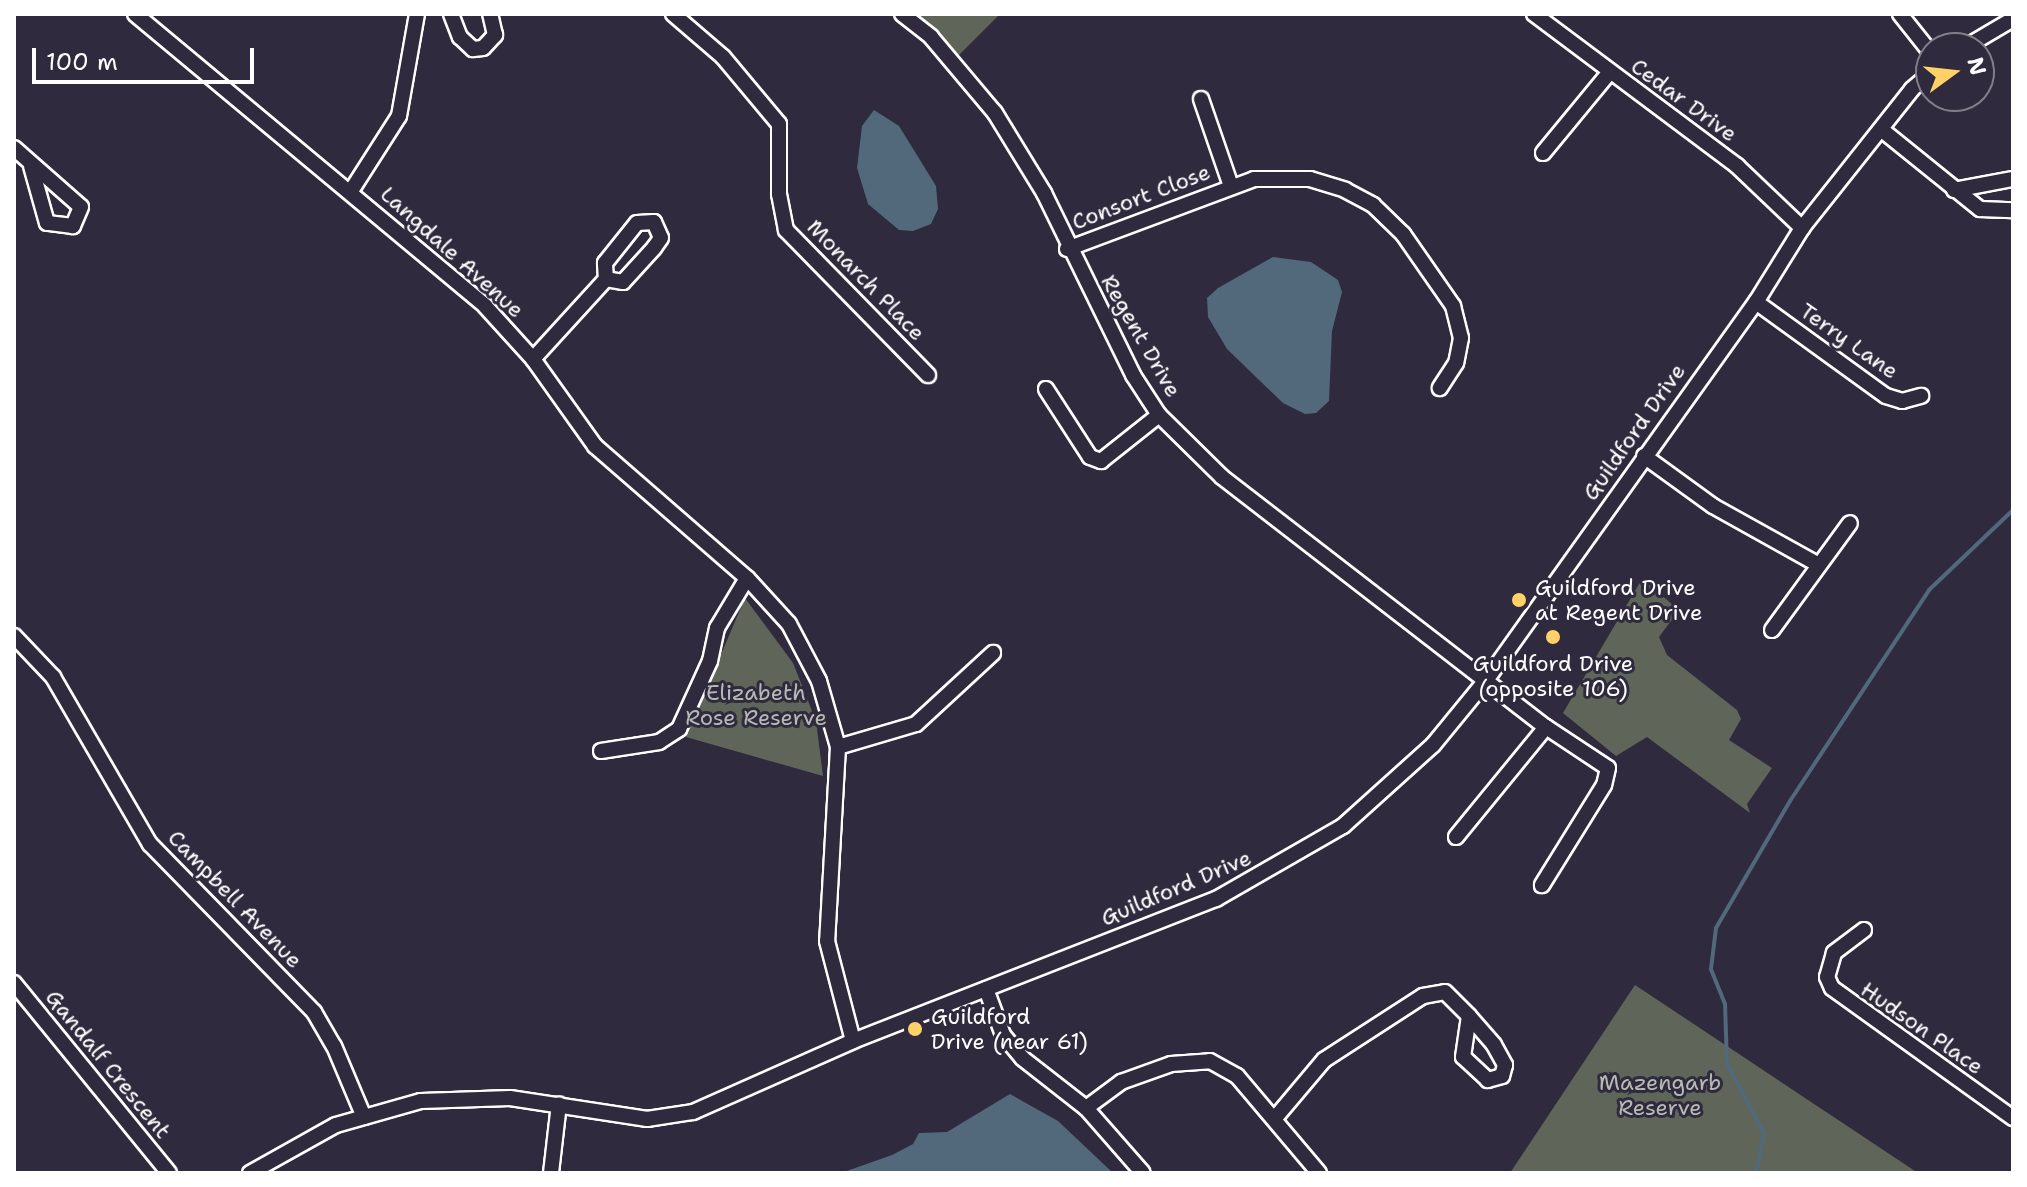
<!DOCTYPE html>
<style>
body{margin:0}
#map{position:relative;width:2027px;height:1187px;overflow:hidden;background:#2f2a3d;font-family:"Shantell Sans",sans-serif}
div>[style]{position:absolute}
.green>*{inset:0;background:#5f6659}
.water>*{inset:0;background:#51697b}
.stream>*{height:4px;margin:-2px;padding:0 2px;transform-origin:2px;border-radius:2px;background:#51697b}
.roads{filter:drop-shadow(2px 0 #fff) drop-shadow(-2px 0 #fff) drop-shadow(0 2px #fff) drop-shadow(0 -2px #fff)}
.minor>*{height:14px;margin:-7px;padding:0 7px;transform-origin:7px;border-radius:7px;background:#2f2a3d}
.dots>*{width:22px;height:22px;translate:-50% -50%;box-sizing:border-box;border:4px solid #2f2a3d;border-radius:50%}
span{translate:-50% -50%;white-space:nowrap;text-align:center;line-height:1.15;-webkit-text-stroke:6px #2f2a3d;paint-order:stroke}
.street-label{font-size:22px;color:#fff}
.poi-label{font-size:22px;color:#fff}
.left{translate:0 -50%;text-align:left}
.park-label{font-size:22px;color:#b7bab4}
.frame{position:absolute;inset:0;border:16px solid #fff;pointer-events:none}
.north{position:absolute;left:1915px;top:32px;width:80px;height:80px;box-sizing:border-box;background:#2f2a3d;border:2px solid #827f8b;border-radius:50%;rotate:75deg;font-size:22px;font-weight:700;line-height:32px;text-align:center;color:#fff}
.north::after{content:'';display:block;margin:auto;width:28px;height:36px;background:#ffd166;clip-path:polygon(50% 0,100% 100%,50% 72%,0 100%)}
.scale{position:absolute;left:32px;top:48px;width:222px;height:36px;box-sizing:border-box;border:4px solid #fff;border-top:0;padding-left:10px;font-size:24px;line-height:28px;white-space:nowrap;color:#fff;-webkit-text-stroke:6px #2f2a3d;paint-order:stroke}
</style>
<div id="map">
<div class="green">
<i style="clip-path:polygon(914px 14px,1000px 14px,959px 55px)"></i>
<i style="clip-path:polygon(1642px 579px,1679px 610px,1659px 637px,1667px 655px,1737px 710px,1741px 719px,1729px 740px,1772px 768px,1747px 804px,1750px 813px,1647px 737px,1616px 756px,1563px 713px)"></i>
<i style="clip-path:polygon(745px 598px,793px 663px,816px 721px,823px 776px,686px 737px)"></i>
<i style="clip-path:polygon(1635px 985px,1918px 1173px,1510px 1173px)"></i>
</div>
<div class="water">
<i style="clip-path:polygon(874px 110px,899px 126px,936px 186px,938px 209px,931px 224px,913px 231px,899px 230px,868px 204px,857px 168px,862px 126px)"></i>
<i style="clip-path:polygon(1273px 257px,1311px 262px,1338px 280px,1342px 292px,1332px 331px,1329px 401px,1316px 413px,1305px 414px,1283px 403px,1227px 349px,1208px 317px,1207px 298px,1218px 288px)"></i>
<i style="clip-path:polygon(1010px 1094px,1058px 1121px,1113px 1173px,841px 1173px,892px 1155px,913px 1144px,919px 1133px,947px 1132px)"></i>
</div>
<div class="stream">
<i style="left:1756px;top:1173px;width:41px;rotate:-78.7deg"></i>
<i style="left:1764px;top:1133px;width:78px;rotate:-118.2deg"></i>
<i style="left:1727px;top:1064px;width:60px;rotate:-91.9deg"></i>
<i style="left:1725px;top:1004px;width:38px;rotate:-112deg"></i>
<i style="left:1711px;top:969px;width:41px;rotate:-83deg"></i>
<i style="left:1716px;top:928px;width:147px;rotate:-59.8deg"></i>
<i style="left:1790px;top:801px;width:253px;rotate:-56.6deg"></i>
<i style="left:1929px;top:590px;width:116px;rotate:-43.6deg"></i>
</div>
<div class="roads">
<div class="minor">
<i style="left:135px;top:14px;width:456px;rotate:39.8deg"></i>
<i style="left:485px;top:306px;width:72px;rotate:47.8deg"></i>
<i style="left:533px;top:359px;width:107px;rotate:54.5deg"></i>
<i style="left:595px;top:446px;width:201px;rotate:41deg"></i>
<i style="left:747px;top:578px;width:62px;rotate:47.6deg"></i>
<i style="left:789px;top:624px;width:64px;rotate:62.2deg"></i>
<i style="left:819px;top:681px;width:69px;rotate:73.9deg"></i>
<i style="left:838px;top:747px;width:194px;rotate:93.2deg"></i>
<i style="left:827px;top:941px;width:103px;rotate:75.4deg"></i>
<i style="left:451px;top:14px;width:25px;rotate:69deg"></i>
<i style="left:460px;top:37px;width:18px;rotate:43deg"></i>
<i style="left:473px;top:49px;width:10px;rotate:-6deg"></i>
<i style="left:483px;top:48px;width:18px;rotate:-47deg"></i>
<i style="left:495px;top:35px;width:22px;rotate:-103deg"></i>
<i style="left:673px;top:14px;width:66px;rotate:40.7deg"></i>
<i style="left:723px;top:57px;width:87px;rotate:50.1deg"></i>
<i style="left:779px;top:124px;width:70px;rotate:90deg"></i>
<i style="left:779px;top:194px;width:37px;rotate:79deg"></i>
<i style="left:786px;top:230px;width:203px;rotate:45.6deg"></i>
<i style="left:902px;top:14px;width:37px;rotate:38deg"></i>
<i style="left:931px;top:37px;width:99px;rotate:49.9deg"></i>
<i style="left:995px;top:113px;width:94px;rotate:58.5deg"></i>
<i style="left:1044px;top:193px;width:203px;rotate:63.9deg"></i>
<i style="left:1133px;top:375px;width:48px;rotate:57deg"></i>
<i style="left:1159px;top:415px;width:88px;rotate:44.5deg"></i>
<i style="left:1222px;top:477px;width:409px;rotate:37.7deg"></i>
<i style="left:1546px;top:727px;width:74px;rotate:33.5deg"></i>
<i style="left:1608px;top:768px;width:17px;rotate:103deg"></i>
<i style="left:1604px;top:785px;width:118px;rotate:121.8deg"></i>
<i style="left:1534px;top:14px;width:254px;rotate:36.8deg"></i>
<i style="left:1737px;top:166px;width:90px;rotate:43.6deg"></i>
<i style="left:1900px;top:14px;width:50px;rotate:51.5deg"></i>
<i style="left:1964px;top:48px;width:57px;rotate:-30.6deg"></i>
<i style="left:1201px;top:99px;width:92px;rotate:71deg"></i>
<i style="left:1882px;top:130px;width:126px;rotate:38.9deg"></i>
<i style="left:1980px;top:209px;width:33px;rotate:2deg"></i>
<i style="left:14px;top:148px;width:89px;rotate:41.4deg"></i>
<i style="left:81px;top:207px;width:21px;rotate:113deg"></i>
<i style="left:73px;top:226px;width:26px;rotate:-173deg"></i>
<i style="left:47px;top:223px;width:59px;rotate:-105.7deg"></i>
<i style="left:1543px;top:153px;width:104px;rotate:-50.5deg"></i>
<i style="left:1954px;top:190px;width:60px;rotate:-10.6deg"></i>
<i style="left:351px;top:191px;width:89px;rotate:-57.4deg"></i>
<i style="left:399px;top:116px;width:104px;rotate:-80deg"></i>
<i style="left:1067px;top:249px;width:200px;rotate:-20.5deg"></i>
<i style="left:1254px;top:179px;width:56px"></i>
<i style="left:1310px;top:179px;width:37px;rotate:17deg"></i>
<i style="left:1345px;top:190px;width:32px;rotate:28deg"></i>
<i style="left:1373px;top:205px;width:42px;rotate:44deg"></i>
<i style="left:1403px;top:234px;width:88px;rotate:55.2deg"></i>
<i style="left:1453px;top:306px;width:33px;rotate:76deg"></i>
<i style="left:1461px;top:338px;width:25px;rotate:101deg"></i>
<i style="left:1456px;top:363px;width:30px;rotate:123deg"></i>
<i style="left:1756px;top:302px;width:160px;rotate:35.9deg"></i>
<i style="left:1886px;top:396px;width:17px;rotate:17deg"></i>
<i style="left:1902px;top:401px;width:20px;rotate:-15deg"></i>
<i style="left:533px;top:359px;width:108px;rotate:-47.6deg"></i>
<i style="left:606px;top:279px;width:16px;rotate:-94deg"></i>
<i style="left:605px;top:263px;width:51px;rotate:-51.3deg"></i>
<i style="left:637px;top:223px;width:17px;rotate:-3deg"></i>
<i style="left:654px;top:222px;width:17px;rotate:66deg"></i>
<i style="left:661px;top:238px;width:12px;rotate:125deg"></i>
<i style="left:654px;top:248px;width:46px;rotate:132.4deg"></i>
<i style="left:623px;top:282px;width:17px;rotate:-170deg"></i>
<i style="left:1046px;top:389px;width:81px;rotate:57.1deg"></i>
<i style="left:1090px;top:457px;width:12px;rotate:20deg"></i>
<i style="left:1101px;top:461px;width:74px;rotate:-38.4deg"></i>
<i style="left:1644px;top:456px;width:85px;rotate:35.9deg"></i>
<i style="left:1713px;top:506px;width:121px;rotate:29.1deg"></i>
<i style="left:1772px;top:630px;width:132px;rotate:-53.9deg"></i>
<i style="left:14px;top:636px;width:57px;rotate:46.4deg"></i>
<i style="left:53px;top:677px;width:193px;rotate:59.9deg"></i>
<i style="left:150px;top:844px;width:235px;rotate:45.7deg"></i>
<i style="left:314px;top:1012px;width:39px;rotate:60deg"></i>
<i style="left:334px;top:1046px;width:77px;rotate:67.1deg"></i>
<i style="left:838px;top:747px;width:81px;rotate:-16.4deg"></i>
<i style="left:916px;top:724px;width:105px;rotate:-42.7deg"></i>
<i style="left:601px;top:751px;width:59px;rotate:-8.8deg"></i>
<i style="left:659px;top:742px;width:24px;rotate:-33deg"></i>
<i style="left:679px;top:729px;width:75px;rotate:-65.5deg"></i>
<i style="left:710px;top:661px;width:34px;rotate:-78deg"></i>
<i style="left:717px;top:628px;width:58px;rotate:-59deg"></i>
<i style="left:1456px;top:837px;width:142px;rotate:-50.7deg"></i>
<i style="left:1864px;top:930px;width:38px;rotate:143deg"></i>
<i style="left:1834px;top:953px;width:25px;rotate:106deg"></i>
<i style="left:1827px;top:977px;width:12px;rotate:66deg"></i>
<i style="left:1832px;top:988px;width:223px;rotate:35.7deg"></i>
<i style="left:14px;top:983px;width:245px;rotate:50.8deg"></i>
<i style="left:986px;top:989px;width:49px;rotate:69.7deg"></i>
<i style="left:1003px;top:1035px;width:30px;rotate:50deg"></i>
<i style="left:1022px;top:1058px;width:81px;rotate:38deg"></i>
<i style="left:1086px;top:1108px;width:86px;rotate:48.8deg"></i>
<i style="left:1086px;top:1108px;width:44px;rotate:-36.6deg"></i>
<i style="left:1121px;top:1082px;width:53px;rotate:-19.8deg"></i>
<i style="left:1171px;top:1064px;width:39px;rotate:-4deg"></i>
<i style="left:1210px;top:1061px;width:31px;rotate:29deg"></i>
<i style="left:1237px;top:1076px;width:127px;rotate:49.8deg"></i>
<i style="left:1276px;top:1117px;width:75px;rotate:-49.9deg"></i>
<i style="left:1324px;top:1060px;width:118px;rotate:-32.9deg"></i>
<i style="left:1423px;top:996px;width:22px;rotate:-10deg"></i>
<i style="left:1445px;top:992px;width:34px;rotate:45deg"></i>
<i style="left:1469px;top:1016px;width:38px;rotate:49deg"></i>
<i style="left:1494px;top:1045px;width:23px;rotate:61deg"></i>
<i style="left:1505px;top:1065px;width:11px;rotate:105deg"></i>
<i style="left:1502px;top:1076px;width:15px;rotate:164deg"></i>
<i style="left:1488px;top:1080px;width:34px;rotate:-137deg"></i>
<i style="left:1463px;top:1057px;width:41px;rotate:-81.7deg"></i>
<i style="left:250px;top:1173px;width:98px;rotate:-29.2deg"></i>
<i style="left:336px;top:1125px;width:88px;rotate:-15.8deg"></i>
<i style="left:421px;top:1101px;width:89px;rotate:-1.9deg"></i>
<i style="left:510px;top:1098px;width:139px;rotate:8.7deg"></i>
<i style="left:647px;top:1119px;width:47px;rotate:-8.7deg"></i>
<i style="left:693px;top:1112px;width:175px;rotate:-23.9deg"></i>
<i style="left:853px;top:1041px;width:390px;rotate:-21.4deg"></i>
<i style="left:1216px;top:899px;width:146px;rotate:-29.9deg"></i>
<i style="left:1343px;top:826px;width:121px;rotate:-42deg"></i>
<i style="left:1433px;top:745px;width:85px;rotate:-50.7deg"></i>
<i style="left:1487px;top:679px;width:463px;rotate:-54.5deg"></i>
<i style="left:1756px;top:302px;width:87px;rotate:-58.1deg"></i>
<i style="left:1802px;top:228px;width:177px;rotate:-51.6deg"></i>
<i style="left:1912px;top:89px;width:25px;rotate:-40deg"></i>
<i style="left:551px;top:1173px;width:69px;rotate:-83.4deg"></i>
</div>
</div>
<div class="dots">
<i style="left:1519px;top:600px;background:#ffd166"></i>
<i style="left:1553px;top:637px;background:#ffd166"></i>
<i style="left:915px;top:1029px;background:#ffd166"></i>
</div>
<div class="street-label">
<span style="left:1684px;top:100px;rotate:36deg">Cedar Drive</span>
<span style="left:1141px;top:197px;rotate:-21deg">Consort Close</span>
<span style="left:452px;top:252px;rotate:42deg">Langdale Avenue</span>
<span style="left:866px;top:280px;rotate:46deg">Monarch Place</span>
<span style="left:1141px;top:336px;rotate:60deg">Regent Drive</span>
<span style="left:1849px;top:341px;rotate:35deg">Terry Lane</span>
<span style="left:1634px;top:432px;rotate:-55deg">Guildford Drive</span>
<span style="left:1176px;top:888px;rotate:-23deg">Guildford Drive</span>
<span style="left:235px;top:899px;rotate:46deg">Campbell Avenue</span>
<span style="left:1922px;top:1028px;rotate:35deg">Hudson Place</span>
<span style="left:108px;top:1064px;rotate:51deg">Gandalf Crescent</span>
</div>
<div class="poi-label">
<span class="left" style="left:1535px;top:600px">Guildford Drive<br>at Regent Drive</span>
<span style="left:1553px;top:676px">Guildford Drive<br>(opposite 106)</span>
<span class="left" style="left:931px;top:1029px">Guildford<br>Drive (near 61)</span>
</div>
<div class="park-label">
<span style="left:756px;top:705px">Elizabeth<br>Rose Reserve</span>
<span style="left:1660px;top:1095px">Mazengarb<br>Reserve</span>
</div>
<div class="frame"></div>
<div class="north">N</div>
<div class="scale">100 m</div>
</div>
